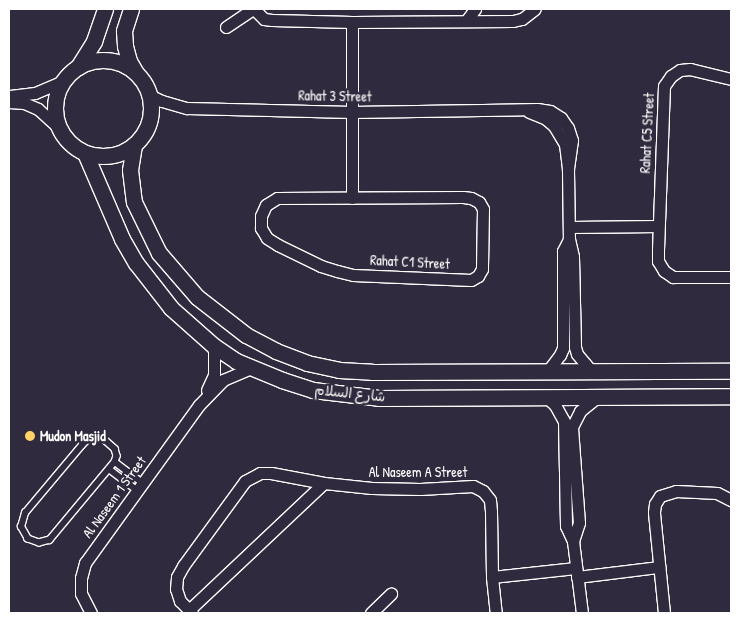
<!DOCTYPE html>
<meta charset="utf-8">
<style>
body{margin:0}
#map{position:relative;width:740px;height:622px;overflow:hidden;background:#2f2a3d;font-family:"Patrick Hand","Playpen Sans Arabic",sans-serif}
div>[style]{position:absolute}
.roads{filter:drop-shadow(1px 0 #fff) drop-shadow(-1px 0 #fff) drop-shadow(0 1px #fff) drop-shadow(0 -1px #fff)}
.service>*{height:5.5px;margin:-2.75px;padding:0 2.75px;transform-origin:2.75px;border-radius:2.75px;background:#2f2a3d}
.minor>*{height:11px;margin:-5.5px;padding:0 5.5px;transform-origin:5.5px;border-radius:5.5px;background:#2f2a3d}
.tertiary>*{height:15px;margin:-7.5px;padding:0 7.5px;transform-origin:7.5px;border-radius:7.5px;background:#2f2a3d}
.tertiary>.ring{margin:-7.5px;padding:0;box-sizing:content-box;background:none;border:15px solid #2f2a3d;border-radius:50%}
.dots>*{width:14px;height:14px;translate:-50% -50%;box-sizing:border-box;border:2px solid #2f2a3d;border-radius:50%}
span{translate:-50% -50%;white-space:nowrap;text-align:center;line-height:1.15;-webkit-text-stroke:5px #2f2a3d;paint-order:stroke}
.street-label{font-size:14px;color:#fff}
.poi-label{font-size:14px;color:#fff;font-weight:700}
.left{translate:0 -50%;text-align:left}
.frame{position:absolute;inset:0;border:10px solid #fff;pointer-events:none}
</style>
<div id="map">
<div class="roads">
<div class="service">
<i style="left:96px;top:437px;width:8px;rotate:14deg"></i>
<i style="left:104px;top:439px;width:15px;rotate:42deg"></i>
<i style="left:115px;top:449px;width:7px;rotate:74deg"></i>
<i style="left:117px;top:456px;width:6px;rotate:108deg"></i>
<i style="left:115px;top:462px;width:102px;rotate:129.8deg"></i>
<i style="left:50px;top:540px;width:11px;rotate:165deg"></i>
<i style="left:39px;top:543px;width:12px;rotate:-160deg"></i>
<i style="left:28px;top:539px;width:14px;rotate:-120deg"></i>
<i style="left:21px;top:527px;width:15px;rotate:-74deg"></i>
<i style="left:25px;top:513px;width:89px;rotate:-50deg"></i>
<i style="left:82px;top:445px;width:8px;rotate:-45deg"></i>
<i style="left:88px;top:439px;width:8px;rotate:-14deg"></i>
<i style="left:115px;top:462px;width:35px;rotate:37deg"></i>
<i style="left:109px;top:469px;width:35px;rotate:37deg"></i>
</div>
<div class="minor">
<i style="left:254px;top:9px;width:14px;rotate:45deg"></i>
<i style="left:264px;top:19px;width:8px;rotate:7deg"></i>
<i style="left:272px;top:20px;width:80px;rotate:1.4deg"></i>
<i style="left:352px;top:22px;width:161px;rotate:-0.4deg"></i>
<i style="left:513px;top:21px;width:9px;rotate:-13deg"></i>
<i style="left:522px;top:19px;width:16px;rotate:-38deg"></i>
<i style="left:466px;top:21px;width:15px;rotate:-53deg"></i>
<i style="left:352px;top:22px;width:176px;rotate:90deg"></i>
<i style="left:226px;top:27px;width:32px;rotate:-34deg"></i>
<i style="left:731px;top:79px;width:42px;rotate:-166.3deg"></i>
<i style="left:690px;top:69px;width:10px;rotate:174deg"></i>
<i style="left:680px;top:70px;width:11px;rotate:146deg"></i>
<i style="left:671px;top:76px;width:12px;rotate:125deg"></i>
<i style="left:664px;top:86px;width:164px;rotate:92.1deg"></i>
<i style="left:658px;top:250px;width:11px;rotate:90deg"></i>
<i style="left:658px;top:261px;width:12px;rotate:59deg"></i>
<i style="left:664px;top:271px;width:11px;rotate:34deg"></i>
<i style="left:673px;top:277px;width:58px"></i>
<i style="left:149px;top:95px;width:14px;rotate:25deg"></i>
<i style="left:162px;top:101px;width:26px;rotate:16deg"></i>
<i style="left:187px;top:108px;width:165px;rotate:1.4deg"></i>
<i style="left:352px;top:112px;width:185px;rotate:-0.9deg"></i>
<i style="left:537px;top:109px;width:13px;rotate:9deg"></i>
<i style="left:550px;top:111px;width:13px;rotate:32deg"></i>
<i style="left:561px;top:118px;width:12px;rotate:55deg"></i>
<i style="left:568px;top:128px;width:13px;rotate:72deg"></i>
<i style="left:572px;top:140px;width:30px;rotate:98deg"></i>
<i style="left:10px;top:96px;width:25px;rotate:-7deg"></i>
<i style="left:35px;top:93px;width:30px;rotate:-23deg"></i>
<i style="left:9px;top:102px;width:15px;rotate:4deg"></i>
<i style="left:24px;top:103px;width:15px;rotate:23deg"></i>
<i style="left:38px;top:109px;width:27px;rotate:42deg"></i>
<i style="left:529px;top:112px;width:18px;rotate:22deg"></i>
<i style="left:546px;top:119px;width:11px;rotate:41deg"></i>
<i style="left:554px;top:126px;width:21px;rotate:59deg"></i>
<i style="left:565px;top:144px;width:26px;rotate:83deg"></i>
<i style="left:568px;top:170px;width:69px;rotate:89.2deg"></i>
<i style="left:569px;top:239px;width:18px;rotate:77deg"></i>
<i style="left:573px;top:257px;width:90px;rotate:88.7deg"></i>
<i style="left:575px;top:347px;width:7px;rotate:74deg"></i>
<i style="left:577px;top:354px;width:23px;rotate:50deg"></i>
<i style="left:463px;top:197px;width:8px;rotate:7deg"></i>
<i style="left:471px;top:198px;width:9px;rotate:27deg"></i>
<i style="left:479px;top:202px;width:8px;rotate:60deg"></i>
<i style="left:483px;top:209px;width:60px;rotate:91deg"></i>
<i style="left:482px;top:269px;width:8px;rotate:120deg"></i>
<i style="left:478px;top:276px;width:8px;rotate:150deg"></i>
<i style="left:471px;top:280px;width:118px;rotate:-177.6deg"></i>
<i style="left:353px;top:275px;width:16px;rotate:-166deg"></i>
<i style="left:337px;top:271px;width:17px;rotate:-163deg"></i>
<i style="left:321px;top:266px;width:48px;rotate:-154deg"></i>
<i style="left:278px;top:245px;width:13px;rotate:-148deg"></i>
<i style="left:267px;top:238px;width:12px;rotate:-121deg"></i>
<i style="left:261px;top:228px;width:12px;rotate:-90deg"></i>
<i style="left:261px;top:216px;width:12px;rotate:-66deg"></i>
<i style="left:266px;top:205px;width:13px;rotate:-32deg"></i>
<i style="left:277px;top:198px;width:186px;rotate:-0.3deg"></i>
<i style="left:570px;top:227px;width:88px;rotate:-0.7deg"></i>
<i style="left:547px;top:372px;width:21px;rotate:-53deg"></i>
<i style="left:560px;top:355px;width:8px;rotate:-67deg"></i>
<i style="left:563px;top:348px;width:97px;rotate:-90deg"></i>
<i style="left:563px;top:251px;width:13px;rotate:-63deg"></i>
<i style="left:207px;top:390px;width:17px;rotate:-65deg"></i>
<i style="left:214px;top:375px;width:29px;rotate:-90deg"></i>
<i style="left:545px;top:396px;width:13px;rotate:42deg"></i>
<i style="left:555px;top:405px;width:18px;rotate:61deg"></i>
<i style="left:564px;top:421px;width:105px;rotate:88.9deg"></i>
<i style="left:566px;top:526px;width:17px;rotate:65deg"></i>
<i style="left:573px;top:541px;width:73px;rotate:82.9deg"></i>
<i style="left:573px;top:541px;width:19px;rotate:-72deg"></i>
<i style="left:579px;top:523px;width:96px;rotate:-94.2deg"></i>
<i style="left:572px;top:427px;width:18px;rotate:-63deg"></i>
<i style="left:580px;top:411px;width:22px;rotate:-39deg"></i>
<i style="left:492px;top:577px;width:84px;rotate:-6.1deg"></i>
<i style="left:577px;top:577px;width:83px;rotate:-7deg"></i>
<i style="left:189px;top:610px;width:185px;rotate:-43.3deg"></i>
<i style="left:91px;top:613px;width:22px;rotate:-117deg"></i>
<i style="left:81px;top:593px;width:15px;rotate:-90deg"></i>
<i style="left:81px;top:578px;width:16px;rotate:-75deg"></i>
<i style="left:85px;top:563px;width:195px;rotate:-54.2deg"></i>
<i style="left:199px;top:405px;width:35px;rotate:-46deg"></i>
<i style="left:223px;top:380px;width:30px;rotate:-23deg"></i>
<i style="left:192px;top:613px;width:17px;rotate:-135deg"></i>
<i style="left:180px;top:601px;width:13px;rotate:-108deg"></i>
<i style="left:176px;top:589px;width:12px;rotate:-85deg"></i>
<i style="left:177px;top:577px;width:13px;rotate:-61deg"></i>
<i style="left:183px;top:566px;width:105px;rotate:-53.9deg"></i>
<i style="left:245px;top:481px;width:17px;rotate:-28deg"></i>
<i style="left:260px;top:473px;width:11px"></i>
<i style="left:271px;top:473px;width:54px;rotate:10.7deg"></i>
<i style="left:324px;top:483px;width:48px;rotate:5.9deg"></i>
<i style="left:372px;top:488px;width:48px;rotate:1.2deg"></i>
<i style="left:420px;top:489px;width:53px;rotate:-3.2deg"></i>
<i style="left:473px;top:486px;width:11px;rotate:27deg"></i>
<i style="left:483px;top:491px;width:11px;rotate:52deg"></i>
<i style="left:490px;top:500px;width:12px;rotate:85deg"></i>
<i style="left:491px;top:512px;width:65px;rotate:89.1deg"></i>
<i style="left:492px;top:577px;width:36px;rotate:84deg"></i>
<i style="left:371px;top:613px;width:28px;rotate:-44deg"></i>
<i style="left:664px;top:613px;width:101px;rotate:-95.7deg"></i>
<i style="left:654px;top:512px;width:8px;rotate:-83deg"></i>
<i style="left:655px;top:504px;width:9px;rotate:-58deg"></i>
<i style="left:660px;top:496px;width:17px;rotate:-17deg"></i>
<i style="left:676px;top:491px;width:41px;rotate:2.8deg"></i>
<i style="left:717px;top:493px;width:16px;rotate:27deg"></i>
</div>
<div class="tertiary">
<i style="left:131px;top:9px;width:23px;rotate:108deg"></i>
<i style="left:124px;top:31px;width:15px;rotate:86deg"></i>
<i style="left:125px;top:46px;width:16px;rotate:75deg"></i>
<i style="left:129px;top:61px;width:14px;rotate:60deg"></i>
<i class="ring" style="left:55px;top:60px;width:81px;height:81px"></i>
<i style="left:78px;top:67px;width:31px;rotate:-58deg"></i>
<i style="left:94px;top:41px;width:34px;rotate:-71deg"></i>
<i style="left:134px;top:145px;width:25px;rotate:99deg"></i>
<i style="left:130px;top:170px;width:32px;rotate:83deg"></i>
<i style="left:134px;top:202px;width:57px;rotate:63.9deg"></i>
<i style="left:159px;top:253px;width:58px;rotate:49.2deg"></i>
<i style="left:197px;top:297px;width:62px;rotate:37.8deg"></i>
<i style="left:246px;top:335px;width:34px;rotate:28deg"></i>
<i style="left:276px;top:351px;width:33px;rotate:21deg"></i>
<i style="left:307px;top:363px;width:33px;rotate:12deg"></i>
<i style="left:339px;top:370px;width:33px;rotate:3deg"></i>
<i style="left:372px;top:372px;width:359px;rotate:-0.2deg"></i>
<i style="left:85px;top:153px;width:94px;rotate:66.7deg"></i>
<i style="left:122px;top:239px;width:28px;rotate:60deg"></i>
<i style="left:136px;top:263px;width:57px;rotate:52.1deg"></i>
<i style="left:171px;top:308px;width:57px;rotate:41.5deg"></i>
<i style="left:214px;top:346px;width:27px;rotate:34deg"></i>
<i style="left:236px;top:361px;width:50px;rotate:22.4deg"></i>
<i style="left:282px;top:380px;width:33px;rotate:18deg"></i>
<i style="left:313px;top:390px;width:66px;rotate:6.9deg"></i>
<i style="left:379px;top:398px;width:352px;rotate:-0.3deg"></i>
</div>
</div>
<div class="dots">
<i style="left:30px;top:436px;background:#ffd166"></i>
</div>
<div class="street-label">
<span style="left:335px;top:96px;rotate:1deg">Rahat 3 Street</span>
<span style="left:647px;top:133px;rotate:-87deg">Rahat C5 Street</span>
<span style="left:410px;top:262px;rotate:3deg">Rahat C1 Street</span>
<span style="left:350px;top:393px;rotate:6deg">شارع السلام</span>
<span style="left:418px;top:472px">Al Naseem A Street</span>
<span style="left:114px;top:497px;rotate:-54deg">Al Naseem 1 Street</span>
</div>
<div class="poi-label">
<span class="left" style="left:40px;top:436px">Mudon Masjid</span>
</div>
<div class="frame"></div>
</div>
